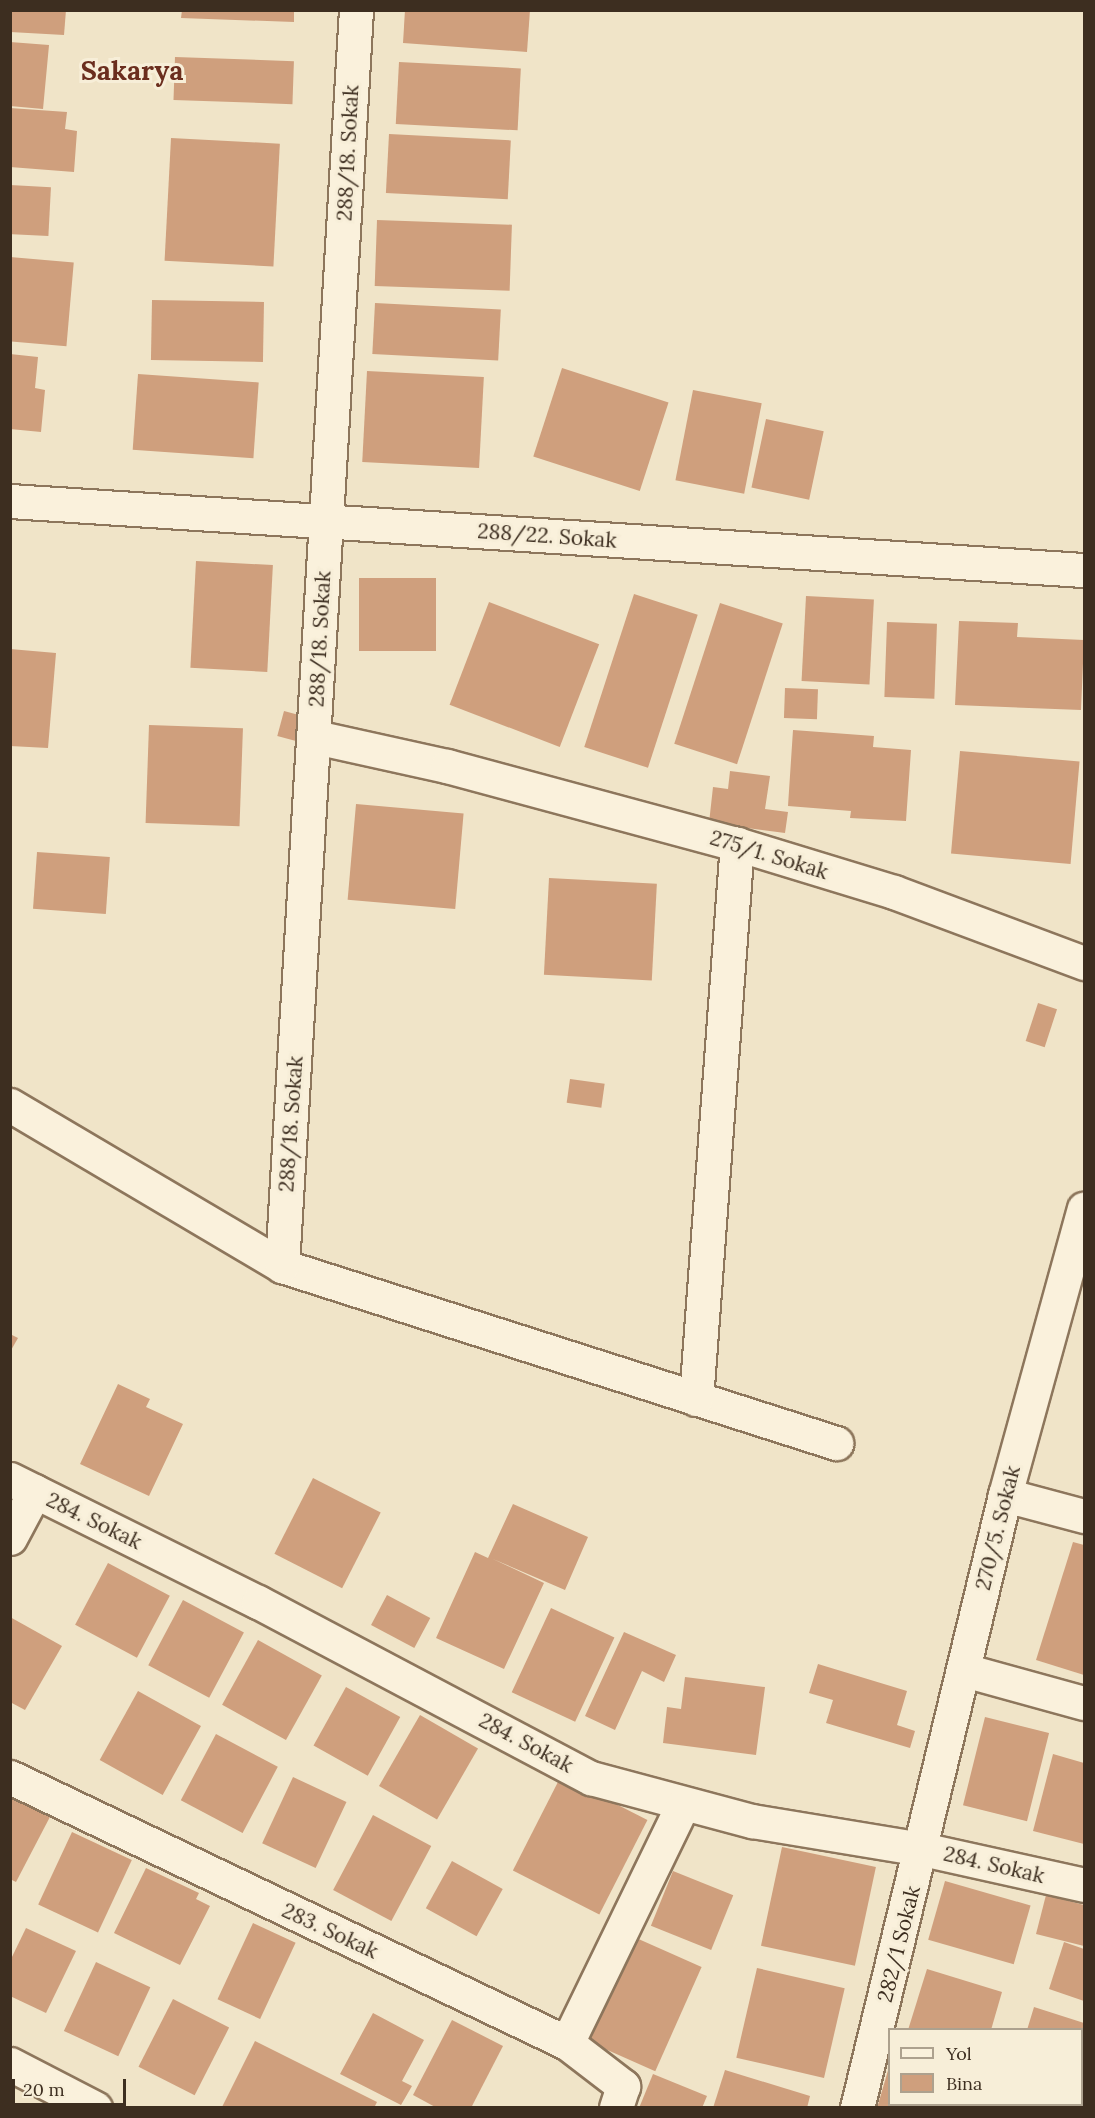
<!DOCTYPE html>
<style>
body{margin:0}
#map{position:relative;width:1095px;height:2118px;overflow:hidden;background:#f0e4c8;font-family:Lora,serif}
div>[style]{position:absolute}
.building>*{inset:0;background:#cf9f7d;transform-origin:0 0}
.roads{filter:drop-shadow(2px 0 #8d765c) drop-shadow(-2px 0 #8d765c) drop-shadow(0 2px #8d765c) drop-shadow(0 -2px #8d765c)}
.minor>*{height:33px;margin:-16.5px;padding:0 16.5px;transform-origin:16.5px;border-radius:16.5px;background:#faf1dc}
span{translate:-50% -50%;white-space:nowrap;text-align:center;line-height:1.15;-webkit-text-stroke:6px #f7eed8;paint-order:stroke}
.street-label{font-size:21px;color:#3d2e20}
.district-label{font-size:27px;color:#6b2e1e;font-weight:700}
.frame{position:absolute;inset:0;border:12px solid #3d2e20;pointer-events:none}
.legend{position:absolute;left:888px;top:2028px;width:195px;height:78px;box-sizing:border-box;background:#f7eed8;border:2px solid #ada18e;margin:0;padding:8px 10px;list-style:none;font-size:18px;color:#3d2e20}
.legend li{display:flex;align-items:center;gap:12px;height:30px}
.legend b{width:30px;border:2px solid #ada18e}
.scale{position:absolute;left:12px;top:2079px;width:114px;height:27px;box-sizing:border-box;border:3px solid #3d2e20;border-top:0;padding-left:8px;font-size:18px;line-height:21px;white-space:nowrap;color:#3d2e20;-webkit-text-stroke:4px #f7eed8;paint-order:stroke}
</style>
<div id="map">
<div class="building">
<i style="clip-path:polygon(10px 10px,66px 10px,64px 35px,10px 32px)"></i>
<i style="clip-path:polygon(182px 10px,294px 10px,294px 22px,181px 18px)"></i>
<i style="clip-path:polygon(405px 10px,530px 10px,527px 52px,403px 43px)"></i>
<i style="clip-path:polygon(10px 42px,49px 45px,43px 109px,10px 106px)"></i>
<i style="left:175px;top:57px;width:119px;height:43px;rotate:2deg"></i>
<i style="left:399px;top:62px;width:122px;height:62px;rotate:3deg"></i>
<i style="clip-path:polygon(10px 108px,67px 112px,65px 129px,77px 131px,74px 172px,10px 167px)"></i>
<i style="left:389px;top:134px;width:122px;height:59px;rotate:3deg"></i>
<i style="left:171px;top:138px;width:109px;height:123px;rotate:3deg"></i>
<i style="left:10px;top:185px;width:41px;height:49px;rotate:3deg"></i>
<i style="left:377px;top:220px;width:135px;height:66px;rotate:2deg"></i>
<i style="left:10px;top:257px;width:64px;height:84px;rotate:5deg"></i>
<i style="left:152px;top:300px;width:112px;height:60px;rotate:1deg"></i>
<i style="left:375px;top:303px;width:126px;height:51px;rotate:3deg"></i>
<i style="clip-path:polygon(10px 354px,38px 357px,35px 388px,45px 390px,41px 432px,10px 429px)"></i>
<i style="left:562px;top:368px;width:112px;height:93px;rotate:18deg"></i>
<i style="left:367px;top:371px;width:117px;height:91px;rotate:3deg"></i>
<i style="left:138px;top:374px;width:121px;height:76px;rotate:4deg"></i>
<i style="left:693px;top:390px;width:70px;height:92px;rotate:11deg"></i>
<i style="left:766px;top:419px;width:59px;height:70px;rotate:12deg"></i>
<i style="left:196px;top:561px;width:77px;height:107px;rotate:3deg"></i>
<i style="left:359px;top:578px;width:77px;height:73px"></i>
<i style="left:634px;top:594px;width:67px;height:161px;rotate:18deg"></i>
<i style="left:806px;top:596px;width:68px;height:85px;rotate:3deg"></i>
<i style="left:489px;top:602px;width:118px;height:110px;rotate:21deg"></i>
<i style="left:720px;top:603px;width:66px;height:148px;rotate:18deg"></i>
<i style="clip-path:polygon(959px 621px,1018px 623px,1017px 637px,1084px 640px,1081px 710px,955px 705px)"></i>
<i style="left:887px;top:622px;width:50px;height:75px;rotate:2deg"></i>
<i style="clip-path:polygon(10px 649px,56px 653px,48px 748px,10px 746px)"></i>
<i style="left:785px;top:688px;width:33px;height:30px;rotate:2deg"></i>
<i style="left:284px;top:711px;width:28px;height:26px;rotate:15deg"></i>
<i style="left:149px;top:725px;width:94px;height:98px;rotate:2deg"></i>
<i style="clip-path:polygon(793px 730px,874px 736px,873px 747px,911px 750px,906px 821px,850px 818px,851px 811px,788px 806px)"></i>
<i style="left:960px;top:751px;width:120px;height:103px;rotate:5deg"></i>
<i style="clip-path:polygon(730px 771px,770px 776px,765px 809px,788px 812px,785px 833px,709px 823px,713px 787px,728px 789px)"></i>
<i style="left:356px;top:804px;width:108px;height:96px;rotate:5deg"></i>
<i style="left:37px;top:852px;width:73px;height:57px;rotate:4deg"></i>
<i style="left:549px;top:878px;width:108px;height:97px;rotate:3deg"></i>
<i style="left:1038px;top:1003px;width:20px;height:40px;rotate:18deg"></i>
<i style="left:570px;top:1079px;width:35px;height:24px;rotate:8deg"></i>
<i style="clip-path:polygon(10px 1334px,18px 1338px,10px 1352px)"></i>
<i style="clip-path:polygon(118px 1384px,150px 1399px,146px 1407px,183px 1424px,149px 1496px,80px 1464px)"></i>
<i style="left:313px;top:1478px;width:76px;height:85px;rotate:27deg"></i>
<i style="clip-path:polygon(513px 1504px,588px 1537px,565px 1590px,493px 1559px,544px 1583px,504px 1669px,436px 1638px,475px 1552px,488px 1558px)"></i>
<i style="clip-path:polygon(1073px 1542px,1084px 1545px,1084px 1675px,1036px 1660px)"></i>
<i style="left:108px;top:1563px;width:70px;height:70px;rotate:28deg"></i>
<i style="left:387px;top:1595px;width:49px;height:34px;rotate:28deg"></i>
<i style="left:183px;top:1600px;width:69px;height:74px;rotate:28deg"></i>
<i style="left:551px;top:1608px;width:70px;height:93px;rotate:25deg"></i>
<i style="clip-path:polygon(10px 1617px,62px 1646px,25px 1710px,10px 1702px)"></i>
<i style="clip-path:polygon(624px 1632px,676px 1655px,664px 1682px,642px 1671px,615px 1730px,585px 1716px)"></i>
<i style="left:258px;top:1640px;width:73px;height:74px;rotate:29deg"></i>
<i style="clip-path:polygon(818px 1664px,907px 1691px,897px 1725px,915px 1731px,910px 1748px,826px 1723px,833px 1700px,809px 1693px)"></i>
<i style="clip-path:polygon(685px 1677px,765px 1687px,756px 1755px,663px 1743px,667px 1707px,681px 1709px)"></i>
<i style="left:346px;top:1687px;width:62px;height:67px;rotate:29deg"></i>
<i style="left:138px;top:1691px;width:72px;height:79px;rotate:29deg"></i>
<i style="left:420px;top:1715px;width:67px;height:82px;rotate:30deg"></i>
<i style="left:985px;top:1717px;width:66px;height:91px;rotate:14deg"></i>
<i style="left:216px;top:1734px;width:70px;height:75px;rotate:28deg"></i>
<i style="clip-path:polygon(1053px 1754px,1084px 1763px,1084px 1844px,1033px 1831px)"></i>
<i style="left:561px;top:1776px;width:97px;height:106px;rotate:27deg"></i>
<i style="left:293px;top:1777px;width:59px;height:73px;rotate:25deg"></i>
<i style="clip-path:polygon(10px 1790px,52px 1813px,16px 1882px,10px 1879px)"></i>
<i style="left:373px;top:1815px;width:66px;height:85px;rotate:28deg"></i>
<i style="left:72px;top:1832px;width:66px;height:80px;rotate:25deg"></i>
<i style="left:782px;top:1847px;width:96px;height:101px;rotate:12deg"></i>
<i style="left:452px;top:1861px;width:58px;height:54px;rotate:29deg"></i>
<i style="clip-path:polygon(146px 1868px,199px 1893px,196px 1899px,210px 1906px,180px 1965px,114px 1933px)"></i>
<i style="left:673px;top:1871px;width:65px;height:59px;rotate:22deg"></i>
<i style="left:945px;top:1881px;width:89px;height:61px;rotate:16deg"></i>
<i style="clip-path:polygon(1046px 1895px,1084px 1905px,1084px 1946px,1036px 1934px)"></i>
<i style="left:253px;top:1923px;width:47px;height:84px;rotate:25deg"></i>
<i style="clip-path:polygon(26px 1928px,76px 1951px,46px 2013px,10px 1996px,10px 1961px)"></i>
<i style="left:634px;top:1937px;width:74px;height:114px;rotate:24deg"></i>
<i style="clip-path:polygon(1064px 1942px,1084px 1949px,1084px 2001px,1049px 1989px)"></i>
<i style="left:96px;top:1962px;width:60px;height:76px;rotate:25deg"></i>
<i style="left:757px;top:1968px;width:90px;height:92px;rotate:13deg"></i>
<i style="clip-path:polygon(927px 1969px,1002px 1992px,991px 2030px,908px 2030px)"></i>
<i style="left:173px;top:1999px;width:63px;height:76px;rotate:27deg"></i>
<i style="clip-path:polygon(1034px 2007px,1084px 2023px,1082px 2082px,1082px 2030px,1027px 2030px)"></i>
<i style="clip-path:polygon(373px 2013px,424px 2040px,402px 2081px,412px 2086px,401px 2105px,340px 2074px)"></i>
<i style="clip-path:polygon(452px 2020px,503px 2046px,471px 2108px,437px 2108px,413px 2095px)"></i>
<i style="clip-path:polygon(255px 2041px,377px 2102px,374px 2108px,222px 2107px)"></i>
<i style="clip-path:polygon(889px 2067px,890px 2104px,974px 2104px,973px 2108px,877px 2108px)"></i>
<i style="clip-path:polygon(725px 2070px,810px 2096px,807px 2108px,713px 2108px)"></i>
<i style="clip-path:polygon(653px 2074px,707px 2096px,702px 2108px,639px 2108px)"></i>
<i style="clip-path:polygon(991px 2104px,1062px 2104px,1065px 2106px,990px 2108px)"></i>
</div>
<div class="roads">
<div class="minor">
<i style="left:10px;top:501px;width:1076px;rotate:3.68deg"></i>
<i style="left:315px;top:737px;width:135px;rotate:12.4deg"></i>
<i style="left:447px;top:766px;width:300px;rotate:15.1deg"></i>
<i style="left:737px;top:844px;width:164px;rotate:17deg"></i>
<i style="left:894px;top:892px;width:203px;rotate:20.5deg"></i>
<i style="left:10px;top:1105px;width:316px;rotate:30.6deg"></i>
<i style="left:282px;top:1266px;width:582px;rotate:17.72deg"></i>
<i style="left:282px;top:1266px;width:1258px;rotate:-86.63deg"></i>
<i style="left:696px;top:1399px;width:557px;rotate:-85.78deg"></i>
<i style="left:10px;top:1479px;width:277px;rotate:26.4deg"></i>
<i style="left:258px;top:1602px;width:377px;rotate:27.9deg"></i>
<i style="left:591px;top:1778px;width:167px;rotate:15deg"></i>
<i style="left:752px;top:1821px;width:172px;rotate:9.4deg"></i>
<i style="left:922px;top:1849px;width:166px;rotate:12.5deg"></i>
<i style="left:1005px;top:1495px;width:82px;rotate:14.9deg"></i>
<i style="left:10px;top:1538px;width:53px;rotate:-62deg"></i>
<i style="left:964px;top:1670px;width:124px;rotate:15.4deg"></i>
<i style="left:10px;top:1777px;width:617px;rotate:25.53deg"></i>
<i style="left:567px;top:2043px;width:71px;rotate:37.5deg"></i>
<i style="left:623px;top:2086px;width:23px;rotate:108deg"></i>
<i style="left:567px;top:2043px;width:266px;rotate:-64.1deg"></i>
<i style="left:10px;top:2064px;width:96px;rotate:27.4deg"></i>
<i style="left:857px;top:2108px;width:631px;rotate:-76.43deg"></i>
<i style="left:1005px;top:1495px;width:297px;rotate:-74.6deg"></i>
</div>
</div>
<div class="street-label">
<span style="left:348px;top:153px;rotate:-87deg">288/18. Sokak</span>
<span style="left:547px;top:536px;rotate:4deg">288/22. Sokak</span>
<span style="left:320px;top:639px;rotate:-87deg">288/18. Sokak</span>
<span style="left:769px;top:855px;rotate:17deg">275/1. Sokak</span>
<span style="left:291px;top:1124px;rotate:-86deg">288/18. Sokak</span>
<span style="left:94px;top:1521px;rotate:26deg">284. Sokak</span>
<span style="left:998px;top:1528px;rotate:-76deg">270/5. Sokak</span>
<span style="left:526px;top:1743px;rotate:28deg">284. Sokak</span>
<span style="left:994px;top:1865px;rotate:13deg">284. Sokak</span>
<span style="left:330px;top:1931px;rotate:25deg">283. Sokak</span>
<span style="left:899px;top:1944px;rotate:-76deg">282/1 Sokak</span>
</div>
<div class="district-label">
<span style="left:132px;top:71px">Sakarya</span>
</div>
<div class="frame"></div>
<ul class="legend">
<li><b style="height:8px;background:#faf1dc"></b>Yol</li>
<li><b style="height:16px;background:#cf9f7d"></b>Bina</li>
</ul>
<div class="scale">20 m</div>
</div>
